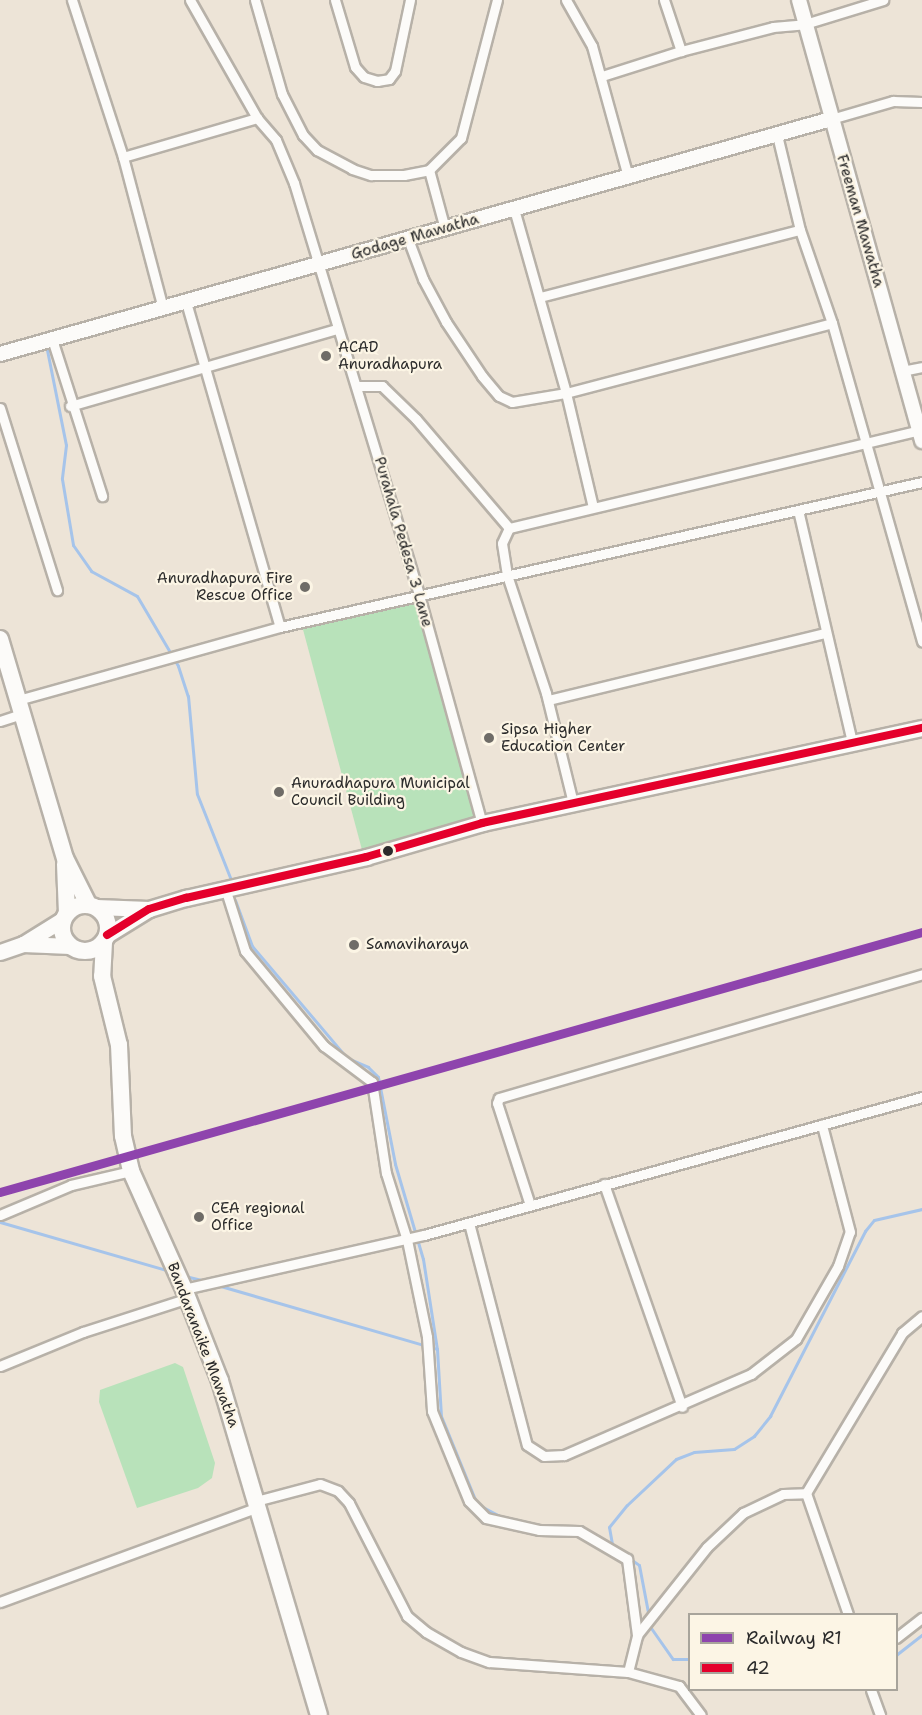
<!DOCTYPE html>
<style>
body{margin:0}
#map{position:relative;width:922px;height:1715px;overflow:hidden;background:#ede4d7;font-family:"Shantell Sans",sans-serif}
div>[style]{position:absolute}
.green>*{inset:0;background:#b8e2ba;transform-origin:0 0}
.stream>*{height:3px;margin:-1.5px;padding:0 1.5px;transform-origin:1.5px;border-radius:1.5px;background:#a6c4ea}
.roads{filter:drop-shadow(2px 0 #b7b1a8) drop-shadow(-2px 0 #b7b1a8) drop-shadow(0 2px #b7b1a8) drop-shadow(0 -2px #b7b1a8)}
.street>*{height:9px;margin:-4.5px;padding:0 4.5px;transform-origin:4.5px;border-radius:4.5px;background:#fcfbf9}
.secondary>*{height:14px;margin:-7px;padding:0 7px;transform-origin:7px;border-radius:7px;background:#fcfbf9}
.primary>*{height:15px;margin:-7.5px;padding:0 7.5px;transform-origin:7.5px;border-radius:7.5px;background:#fcfbf9}
.highway>*{height:16px;margin:-8px;padding:0 8px;transform-origin:8px;border-radius:8px;background:#fcfbf9}
.highway>.ring{margin:-8px;padding:0;box-sizing:content-box;background:none;border:16px solid #fcfbf9;border-radius:50%}
.bus-1>*{height:8px;margin:-4px;padding:0 4px;transform-origin:4px;border-radius:4px;background:#e4002b}
.rail-1>*{height:9px;margin:-4.5px;padding:0 4.5px;transform-origin:4.5px;border-radius:4.5px;background:#8e44ad}
.dots>*{width:16px;height:16px;translate:-50% -50%;box-sizing:border-box;border:3px solid #fcf5e5;border-radius:50%}
span{translate:-50% -50%;white-space:nowrap;text-align:center;line-height:1.15;-webkit-text-stroke:4.5px #fcf5e5;paint-order:stroke}
.street-label{font-size:15px;color:#2b2b2b}
.poi-label{font-size:15px;color:#2b2b2b}
.left{translate:0 -50%;text-align:left}
.right{translate:-100% -50%;text-align:right}
.legend{position:absolute;left:688px;top:1613px;width:210px;height:78px;box-sizing:border-box;background:#fcf5e5;border:2px solid #a8a49b;margin:0;padding:8px 10px;list-style:none;font-size:18px;color:#2b2b2b}
.legend li{display:flex;align-items:center;gap:12px;height:30px}
.legend b{width:30px;border:2px solid #a8a49b}
</style>
<div id="map">
<div class="green">
<i style="left:419px;top:595px;width:237px;height:121px;rotate:75deg"></i>
<i style="clip-path:polygon(175px 1363px,183px 1367px,215px 1463px,212px 1478px,198px 1488px,137px 1508px,99px 1402px,100px 1390px)"></i>
</div>
<div class="stream">
<i style="left:47px;top:350px;width:97px;rotate:78.7deg"></i>
<i style="left:66px;top:445px;width:34px;rotate:97deg"></i>
<i style="left:62px;top:479px;width:67px;rotate:80.5deg"></i>
<i style="left:73px;top:545px;width:32px;rotate:55deg"></i>
<i style="left:91px;top:571px;width:52px;rotate:28.5deg"></i>
<i style="left:137px;top:596px;width:81px;rotate:59.6deg"></i>
<i style="left:178px;top:666px;width:32px;rotate:72deg"></i>
<i style="left:188px;top:696px;width:98px;rotate:84.8deg"></i>
<i style="left:197px;top:794px;width:92px;rotate:68.4deg"></i>
<i style="left:235px;top:900px;width:49px;rotate:69.7deg"></i>
<i style="left:252px;top:946px;width:147px;rotate:49.7deg"></i>
<i style="left:347px;top:1058px;width:23px;rotate:23deg"></i>
<i style="left:368px;top:1067px;width:14px;rotate:45deg"></i>
<i style="left:378px;top:1077px;width:89px;rotate:78.9deg"></i>
<i style="left:395px;top:1164px;width:99px;rotate:73.6deg"></i>
<i style="left:423px;top:1259px;width:91px;rotate:81.2deg"></i>
<i style="left:437px;top:1349px;width:67px;rotate:86.6deg"></i>
<i style="left:441px;top:1416px;width:95px;rotate:67.8deg"></i>
<i style="left:477px;top:1504px;width:30px;rotate:28deg"></i>
<i style="left:0;top:1222px;width:177px;rotate:16.1deg"></i>
<i style="left:185px;top:1276px;width:21px;rotate:14deg"></i>
<i style="left:217px;top:1285px;width:229px;rotate:16.2deg"></i>
<i style="left:533px;top:1524px;width:14px;rotate:8deg"></i>
<i style="left:602px;top:1540px;width:17px;rotate:31deg"></i>
<i style="left:612px;top:1544px;width:17px;rotate:-100deg"></i>
<i style="left:609px;top:1527px;width:28px;rotate:-51deg"></i>
<i style="left:627px;top:1505px;width:67px;rotate:-43.2deg"></i>
<i style="left:676px;top:1459px;width:19px;rotate:-21deg"></i>
<i style="left:694px;top:1452px;width:40px;rotate:-4.3deg"></i>
<i style="left:734px;top:1449px;width:24px;rotate:-33deg"></i>
<i style="left:754px;top:1436px;width:26px;rotate:-51deg"></i>
<i style="left:770px;top:1416px;width:208px;rotate:-62.8deg"></i>
<i style="left:865px;top:1231px;width:14px;rotate:-51deg"></i>
<i style="left:874px;top:1220px;width:49px;rotate:-12.9deg"></i>
<i style="left:629px;top:1558px;width:12px;rotate:35deg"></i>
<i style="left:639px;top:1565px;width:64px;rotate:79.2deg"></i>
<i style="left:651px;top:1628px;width:38px;rotate:55deg"></i>
<i style="left:673px;top:1659px;width:17px"></i>
<i style="left:896px;top:1655px;width:33px;rotate:-38deg"></i>
</div>
<div class="roads">
<div class="street">
<i style="left:72px;top:0;width:165px;rotate:72deg"></i>
<i style="left:123px;top:157px;width:156px;rotate:75.2deg"></i>
<i style="left:190px;top:0;width:136px;rotate:60.4deg"></i>
<i style="left:257px;top:118px;width:29px;rotate:49deg"></i>
<i style="left:276px;top:140px;width:47px;rotate:67.3deg"></i>
<i style="left:294px;top:183px;width:431px;rotate:73.1deg"></i>
<i style="left:419px;top:595px;width:237px;rotate:74.6deg"></i>
<i style="left:255px;top:0;width:98px;rotate:74deg"></i>
<i style="left:282px;top:94px;width:46px;rotate:62.9deg"></i>
<i style="left:303px;top:135px;width:21px;rotate:47deg"></i>
<i style="left:317px;top:150px;width:40px;rotate:28deg"></i>
<i style="left:352px;top:169px;width:20px;rotate:18deg"></i>
<i style="left:371px;top:175px;width:33px"></i>
<i style="left:404px;top:175px;width:25px;rotate:-11deg"></i>
<i style="left:429px;top:170px;width:45px;rotate:-45deg"></i>
<i style="left:461px;top:138px;width:143px;rotate:-75.4deg"></i>
<i style="left:335px;top:0;width:70px;rotate:73.4deg"></i>
<i style="left:355px;top:67px;width:13px;rotate:48deg"></i>
<i style="left:364px;top:77px;width:14px;rotate:17deg"></i>
<i style="left:377px;top:81px;width:12px;rotate:-9deg"></i>
<i style="left:389px;top:79px;width:10px;rotate:-53deg"></i>
<i style="left:395px;top:71px;width:73px;rotate:-78.1deg"></i>
<i style="left:566px;top:0;width:53px;rotate:60.5deg"></i>
<i style="left:592px;top:46px;width:136px;rotate:74.6deg"></i>
<i style="left:664px;top:0;width:54px;rotate:71.6deg"></i>
<i style="left:602px;top:76px;width:83px;rotate:-17.6deg"></i>
<i style="left:681px;top:51px;width:95px;rotate:-14.6deg"></i>
<i style="left:773px;top:27px;width:32px;rotate:-5deg"></i>
<i style="left:805px;top:24px;width:82px;rotate:-17.1deg"></i>
<i style="left:831px;top:119px;width:65px;rotate:-16.2deg"></i>
<i style="left:893px;top:101px;width:29px;rotate:2deg"></i>
<i style="left:777px;top:135px;width:98px;rotate:76.4deg"></i>
<i style="left:800px;top:230px;width:98px;rotate:71deg"></i>
<i style="left:832px;top:323px;width:331px;rotate:74.2deg"></i>
<i style="left:123px;top:157px;width:140px;rotate:-16.2deg"></i>
<i style="left:429px;top:170px;width:61px;rotate:74.8deg"></i>
<i style="left:514px;top:209px;width:191px;rotate:74.2deg"></i>
<i style="left:566px;top:393px;width:117px;rotate:76.7deg"></i>
<i style="left:408px;top:239px;width:43px;rotate:69.4deg"></i>
<i style="left:423px;top:279px;width:49px;rotate:61.9deg"></i>
<i style="left:446px;top:322px;width:65px;rotate:56.3deg"></i>
<i style="left:482px;top:376px;width:26px;rotate:50deg"></i>
<i style="left:499px;top:396px;width:14px;rotate:25deg"></i>
<i style="left:512px;top:402px;width:55px;rotate:-9.5deg"></i>
<i style="left:566px;top:393px;width:275px;rotate:-14.7deg"></i>
<i style="left:540px;top:297px;width:268px;rotate:-14.5deg"></i>
<i style="left:186px;top:302px;width:338px;rotate:73.9deg"></i>
<i style="left:52px;top:339px;width:165px;rotate:72.3deg"></i>
<i style="left:902px;top:371px;width:20px;rotate:-11deg"></i>
<i style="left:357px;top:386px;width:25px"></i>
<i style="left:382px;top:386px;width:47px;rotate:44.1deg"></i>
<i style="left:416px;top:419px;width:143px;rotate:49.5deg"></i>
<i style="left:70px;top:406px;width:277px;rotate:-16.1deg"></i>
<i style="left:0;top:408px;width:191px;rotate:72.6deg"></i>
<i style="left:798px;top:510px;width:238px;rotate:76.9deg"></i>
<i style="left:18px;top:700px;width:272px;rotate:-15.6deg"></i>
<i style="left:280px;top:627px;width:658px;rotate:-12.73deg"></i>
<i style="left:548px;top:700px;width:285px;rotate:-13.6deg"></i>
<i style="left:0;top:721px;width:23px;rotate:-18deg"></i>
<i style="left:573px;top:803px;width:113px;rotate:-103.8deg"></i>
<i style="left:546px;top:693px;width:124px;rotate:-108.3deg"></i>
<i style="left:507px;top:575px;width:32px;rotate:-99deg"></i>
<i style="left:502px;top:543px;width:17px;rotate:-65deg"></i>
<i style="left:509px;top:528px;width:422px;rotate:-13.4deg"></i>
<i style="left:225px;top:888px;width:66px;rotate:72.4deg"></i>
<i style="left:245px;top:951px;width:124px;rotate:50.3deg"></i>
<i style="left:324px;top:1046px;width:60px;rotate:36.9deg"></i>
<i style="left:372px;top:1082px;width:92px;rotate:81.3deg"></i>
<i style="left:386px;top:1173px;width:70px;rotate:72.6deg"></i>
<i style="left:407px;top:1240px;width:99px;rotate:78.3deg"></i>
<i style="left:427px;top:1337px;width:74px;rotate:86.1deg"></i>
<i style="left:432px;top:1411px;width:97px;rotate:67.7deg"></i>
<i style="left:469px;top:1501px;width:24px;rotate:45deg"></i>
<i style="left:486px;top:1518px;width:54px;rotate:12.8deg"></i>
<i style="left:539px;top:1530px;width:40px;rotate:1.4deg"></i>
<i style="left:579px;top:1531px;width:56px;rotate:30.3deg"></i>
<i style="left:627px;top:1559px;width:77px;rotate:82.5deg"></i>
<i style="left:604px;top:1184px;width:236px;rotate:70.7deg"></i>
<i style="left:530px;top:1205px;width:107px;rotate:-107.9deg"></i>
<i style="left:497px;top:1103px;width:5px;rotate:-68deg"></i>
<i style="left:499px;top:1098px;width:441px;rotate:-16.3deg"></i>
<i style="left:0;top:1215px;width:77px;rotate:-22.9deg"></i>
<i style="left:71px;top:1185px;width:62px;rotate:-13.1deg"></i>
<i style="left:469px;top:1223px;width:229px;rotate:75.4deg"></i>
<i style="left:527px;top:1445px;width:20px;rotate:33deg"></i>
<i style="left:544px;top:1456px;width:20px;rotate:-3deg"></i>
<i style="left:564px;top:1455px;width:204px;rotate:-23.4deg"></i>
<i style="left:751px;top:1374px;width:57px;rotate:-37.9deg"></i>
<i style="left:796px;top:1339px;width:84px;rotate:-60.1deg"></i>
<i style="left:838px;top:1266px;width:36px;rotate:-71deg"></i>
<i style="left:850px;top:1232px;width:111px;rotate:-104.7deg"></i>
<i style="left:184px;top:1289px;width:246px;rotate:-12.7deg"></i>
<i style="left:424px;top:1235px;width:517px;rotate:-15.49deg"></i>
<i style="left:0;top:1366px;width:90px;rotate:-22.3deg"></i>
<i style="left:83px;top:1332px;width:110px;rotate:-17.9deg"></i>
<i style="left:806px;top:1493px;width:187px;rotate:-59deg"></i>
<i style="left:902px;top:1333px;width:26px;rotate:-40deg"></i>
<i style="left:256px;top:1501px;width:66px;rotate:-14.9deg"></i>
<i style="left:320px;top:1484px;width:19px;rotate:21deg"></i>
<i style="left:338px;top:1491px;width:16px;rotate:47deg"></i>
<i style="left:349px;top:1503px;width:127px;rotate:62.8deg"></i>
<i style="left:407px;top:1616px;width:25px;rotate:40deg"></i>
<i style="left:426px;top:1632px;width:40px;rotate:29.7deg"></i>
<i style="left:461px;top:1652px;width:30px;rotate:20deg"></i>
<i style="left:489px;top:1662px;width:139px;rotate:4.1deg"></i>
<i style="left:628px;top:1672px;width:53px;rotate:15.4deg"></i>
<i style="left:679px;top:1686px;width:36px;rotate:53deg"></i>
<i style="left:0;top:1602px;width:275px;rotate:-20.2deg"></i>
<i style="left:896px;top:1638px;width:33px;rotate:-38deg"></i>
<i style="left:628px;top:1672px;width:38px;rotate:-76deg"></i>
<i style="left:637px;top:1635px;width:112px;rotate:-51.5deg"></i>
<i style="left:707px;top:1547px;width:50px;rotate:-43.4deg"></i>
<i style="left:743px;top:1513px;width:44px;rotate:-25.4deg"></i>
<i style="left:783px;top:1494px;width:23px;rotate:-2deg"></i>
<i style="left:806px;top:1493px;width:128px;rotate:70.9deg"></i>
<i style="left:871px;top:1690px;width:27px;rotate:70deg"></i>
</div>
<div class="secondary">
<i style="left:799px;top:0;width:458px;rotate:74.4deg"></i>
<i style="left:0;top:354px;width:864px;rotate:-15.79deg"></i>
</div>
<div class="primary">
<i style="left:96px;top:907px;width:53px;rotate:2.2deg"></i>
<i style="left:107px;top:935px;width:49px;rotate:-31.8deg"></i>
<i style="left:149px;top:909px;width:39px;rotate:-17deg"></i>
<i style="left:186px;top:898px;width:185px;rotate:-12.8deg"></i>
<i style="left:366px;top:857px;width:121px;rotate:-16.3deg"></i>
<i style="left:482px;top:823px;width:450px;rotate:-12.2deg"></i>
<i style="left:23px;top:944px;width:47px;rotate:2.4deg"></i>
<i style="left:0;top:952px;width:24px;rotate:-19deg"></i>
<i style="left:23px;top:944px;width:44px;rotate:-31.9deg"></i>
</div>
<div class="highway">
<i style="left:0;top:639px;width:228px;rotate:73.5deg"></i>
<i style="left:65px;top:858px;width:51px;rotate:63.4deg"></i>
<i style="left:65px;top:864px;width:49px;rotate:87.7deg"></i>
<i class="ring" style="left:62px;top:905px;width:30px;height:30px"></i>
<i style="left:104px;top:942px;width:34px;rotate:93deg"></i>
<i style="left:102px;top:976px;width:71px;rotate:76.2deg"></i>
<i style="left:119px;top:1045px;width:91px;rotate:87.5deg"></i>
<i style="left:123px;top:1136px;width:36px;rotate:77deg"></i>
<i style="left:131px;top:1171px;width:129px;rotate:65.8deg"></i>
<i style="left:184px;top:1289px;width:99px;rotate:68.6deg"></i>
<i style="left:220px;top:1381px;width:348px;rotate:73.5deg"></i>
</div>
</div>
<div class="bus-1">
<i style="left:107px;top:935px;width:49px;rotate:-31.8deg"></i>
<i style="left:149px;top:909px;width:39px;rotate:-17deg"></i>
<i style="left:186px;top:898px;width:185px;rotate:-12.8deg"></i>
<i style="left:366px;top:857px;width:121px;rotate:-16.3deg"></i>
<i style="left:482px;top:823px;width:450px;rotate:-12.2deg"></i>
</div>
<div class="rail-1">
<i style="left:0;top:1192px;width:958px;rotate:-15.75deg"></i>
</div>
<div class="dots">
<i style="left:326px;top:356px;background:#6f6c67"></i>
<i style="left:305px;top:587px;background:#6f6c67"></i>
<i style="left:489px;top:738px;background:#6f6c67"></i>
<i style="left:279px;top:792px;background:#6f6c67"></i>
<i style="left:388px;top:851px;background:#2b2b2b"></i>
<i style="left:354px;top:945px;background:#6f6c67"></i>
<i style="left:199px;top:1217px;background:#6f6c67"></i>
</div>
<div class="street-label">
<span style="left:860px;top:221px;rotate:74deg">Freeman Mawatha</span>
<span style="left:415px;top:237px;rotate:-16deg">Godage Mawatha</span>
<span style="left:403px;top:542px;rotate:74deg">Purahala Pedesa 3 Lane</span>
<span style="left:203px;top:1345px;rotate:69deg">Bandaranaike Mawatha</span>
</div>
<div class="poi-label">
<span class="left" style="left:338px;top:356px">ACAD<br>Anuradhapura</span>
<span class="right" style="left:293px;top:587px">Anuradhapura Fire<br>Rescue Office</span>
<span class="left" style="left:501px;top:738px">Sipsa Higher<br>Education Center</span>
<span class="left" style="left:291px;top:792px">Anuradhapura Municipal<br>Council Building</span>
<span class="left" style="left:366px;top:945px">Samaviharaya</span>
<span class="left" style="left:211px;top:1217px">CEA regional<br>Office</span>
</div>
<ul class="legend">
<li><b style="height:8px;background:#8e44ad"></b>Railway R1</li>
<li><b style="height:8px;background:#e4002b"></b>42</li>
</ul>
</div>
